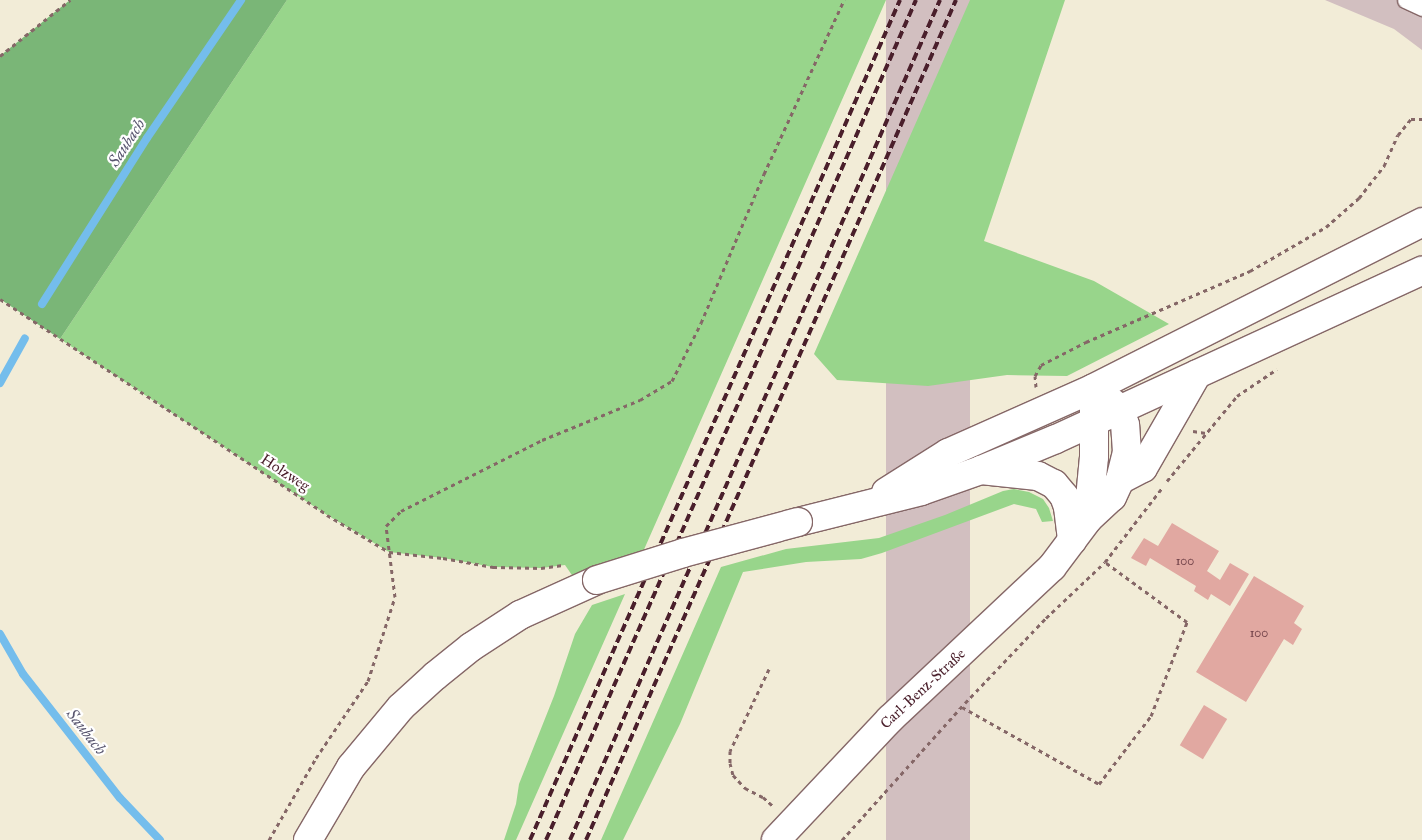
<!DOCTYPE html>
<meta charset="utf-8">
<style>
body{margin:0}
#map{position:relative;width:1422px;height:840px;overflow:hidden;background:#f2ecd7;font-family:"IM FELL Great Primer",serif}
div>[style]{position:absolute}
.industrial>*{inset:0;background:#d2bfc0;transform-origin:0 0}
.green>*{inset:0;background:#98d58b}
.forest>*{inset:0;background:#7ab677}
.stream>*{height:8px;margin:-4px;padding:0 4px;transform-origin:4px;border-radius:4px;background:#74bdec}
.building>*{inset:0;background:#e1a8a1;transform-origin:0 0}
.path>*{height:3px;margin-top:-1.5px;transform-origin:0;background:repeating-linear-gradient(90deg,#856767 0 4px,transparent 0 8px)}
.roads{filter:drop-shadow(1px 0 #856767) drop-shadow(-1px 0 #856767) drop-shadow(0 1px #856767) drop-shadow(0 -1px #856767)}
.service>*{height:15px;margin:-7.5px;padding:0 7.5px;transform-origin:7.5px;border-radius:7.5px;background:#fff}
.tertiary>*{height:28px;margin:-14px;padding:0 14px;transform-origin:14px;border-radius:14px;background:#fff}
.secondary>*{height:28px;margin:-14px;padding:0 14px;transform-origin:14px;border-radius:14px;background:#fff}
.rail>*{height:4px;margin-top:-2px;transform-origin:0;background:repeating-linear-gradient(90deg,#4a1f2b 0 8px,transparent 0 12px)}
.bridges{filter:drop-shadow(1px 0 #856767) drop-shadow(-1px 0 #856767) drop-shadow(0 1px #856767) drop-shadow(0 -1px #856767)}
.secondary-bridge>*{height:28px;margin:-14px;padding:0 14px;transform-origin:14px;border-radius:14px;background:#fff}
span{translate:-50% -50%;white-space:nowrap;text-align:center;line-height:1.15;-webkit-text-stroke:4.5px #fff;paint-order:stroke}
.number-label{font-size:12px;color:#704148}
.number-label span{-webkit-text-stroke-width:0}
.street-label{font-size:15px;color:#4a1f2b}
.water-label{font-size:16px;color:#59566f;font-style:italic}
</style>
<div id="map">
<div class="industrial">
<i style="left:886px;top:0;width:84px;height:918px"></i>
<i style="clip-path:polygon(1325px 0,1422px 0,1422px 50px,1394px 29px)"></i>
</div>
<div class="green">
<i style="clip-path:polygon(287px 0,886px 0,635px 570px,580px 587px,565px 565px,541px 568px,493px 567px,443px 558px,389px 552px,327px 515px,60px 339px)"></i>
<i style="clip-path:polygon(970px 0,1065px 0,984px 241px,1094px 281px,1169px 324px,1067px 376px,1007px 375px,928px 386px,837px 380px,814px 354px)"></i>
<i style="clip-path:polygon(1014px 489px,1029px 492px,1043px 499px,1049px 508px,1053px 521px,1042px 522px,1036px 509px,1014px 504px,882px 553px,861px 559px,806px 562px,743px 572px,680px 724px,623px 840px,601px 840px,721px 567px,786px 549px,879px 538px,945px 515px,1003px 491px)"></i>
<i style="clip-path:polygon(625px 594px,516px 840px,504px 840px,516px 804px,519px 784px,554px 696px,575px 634px,592px 605px)"></i>
</div>
<div class="forest">
<i style="clip-path:polygon(70px 0,287px 0,60px 339px,0 299px,0 56px)"></i>
</div>
<div class="stream">
<i style="left:42px;top:304px;width:196px;rotate:-57.7deg"></i>
<i style="left:147px;top:138px;width:167px;rotate:-55.7deg"></i>
<i style="left:0;top:383px;width:51px;rotate:-60.9deg"></i>
<i style="left:0;top:634px;width:46px;rotate:60.1deg"></i>
<i style="left:23px;top:674px;width:157px;rotate:52deg"></i>
<i style="left:120px;top:798px;width:58px;rotate:46.4deg"></i>
</div>
<div class="building">
<i style="clip-path:polygon(1172px 523px,1219px 551px,1207px 571px,1220px 580px,1230px 563px,1249px 574px,1230px 606px,1211px 594px,1208px 600px,1194px 591px,1196px 586px,1150px 558px,1146px 566px,1131px 558px,1144px 538px,1158px 546px)"></i>
<i style="clip-path:polygon(1254px 576px,1304px 606px,1294px 623px,1302px 629px,1293px 645px,1284px 639px,1246px 702px,1196px 672px)"></i>
<i style="left:1204px;top:705px;width:27px;height:47px;rotate:31deg"></i>
</div>
<div class="path">
<i style="left:0;top:56px;width:90px;rotate:-38.7deg"></i>
<i style="left:0;top:299px;width:392px;rotate:33.4deg"></i>
<i style="left:327px;top:515px;width:72px;rotate:30.8deg"></i>
<i style="left:389px;top:552px;width:54px;rotate:6.3deg"></i>
<i style="left:443px;top:558px;width:51px;rotate:10.2deg"></i>
<i style="left:493px;top:567px;width:48px;rotate:1.2deg"></i>
<i style="left:541px;top:568px;width:22px;rotate:-8deg"></i>
<i style="left:1036px;top:387px;width:11px;rotate:-95deg"></i>
<i style="left:1035px;top:376px;width:13px;rotate:-61deg"></i>
<i style="left:1041px;top:365px;width:51px;rotate:-27.1deg"></i>
<i style="left:1086px;top:342px;width:179px;rotate:-23.4deg"></i>
<i style="left:1250px;top:271px;width:88px;rotate:-30.1deg"></i>
<i style="left:1326px;top:227px;width:44px;rotate:-41.3deg"></i>
<i style="left:1359px;top:198px;width:41px;rotate:-52deg"></i>
<i style="left:1384px;top:166px;width:34px;rotate:-66deg"></i>
<i style="left:1398px;top:135px;width:21px;rotate:-51deg"></i>
<i style="left:1411px;top:119px;width:11px"></i>
<i style="left:1193px;top:431px;width:13px;rotate:9deg"></i>
<i style="left:1167px;top:481px;width:110px;rotate:-50.5deg"></i>
<i style="left:1237px;top:396px;width:48px;rotate:-34deg"></i>
<i style="left:769px;top:669px;width:91px;rotate:115.4deg"></i>
<i style="left:730px;top:751px;width:12px;rotate:90deg"></i>
<i style="left:730px;top:763px;width:12px;rotate:76deg"></i>
<i style="left:733px;top:775px;width:18px;rotate:47deg"></i>
<i style="left:745px;top:788px;width:20px;rotate:27deg"></i>
<i style="left:763px;top:797px;width:15px;rotate:42deg"></i>
<i style="left:962px;top:707px;width:157px;rotate:29.3deg"></i>
<i style="left:1099px;top:784px;width:86px;rotate:-52.6deg"></i>
<i style="left:1151px;top:716px;width:101px;rotate:-69deg"></i>
<i style="left:1187px;top:622px;width:102px;rotate:-143.8deg"></i>
<i style="left:269px;top:840px;width:95px;rotate:-60.2deg"></i>
<i style="left:316px;top:758px;width:93px;rotate:-56deg"></i>
<i style="left:368px;top:681px;width:88px;rotate:-72.2deg"></i>
<i style="left:395px;top:597px;width:72px;rotate:-97.2deg"></i>
<i style="left:386px;top:526px;width:21px;rotate:-45deg"></i>
<i style="left:401px;top:511px;width:158px;rotate:-26.7deg"></i>
<i style="left:542px;top:440px;width:106px;rotate:-22.2deg"></i>
<i style="left:640px;top:400px;width:37px;rotate:-31deg"></i>
<i style="left:672px;top:381px;width:65px;rotate:-63.4deg"></i>
<i style="left:701px;top:323px;width:162px;rotate:-67.1deg"></i>
<i style="left:764px;top:174px;width:192px;rotate:-65.3deg"></i>
<i style="left:842px;top:840px;width:184px;rotate:-48.1deg"></i>
<i style="left:965px;top:703px;width:117px;rotate:-46.4deg"></i>
<i style="left:1046px;top:618px;width:81px;rotate:-43.5deg"></i>
<i style="left:1105px;top:562px;width:93px;rotate:-52.4deg"></i>
</div>
<div class="roads">
<div class="service">
<i style="left:1405px;top:0;width:19px;rotate:25deg"></i>
</div>
<div class="tertiary">
<i style="left:981px;top:470px;width:57px;rotate:6deg"></i>
<i style="left:1038px;top:476px;width:18px;rotate:27deg"></i>
<i style="left:1054px;top:484px;width:16px;rotate:50deg"></i>
<i style="left:1064px;top:496px;width:12px;rotate:70deg"></i>
<i style="left:1068px;top:507px;width:34px;rotate:83deg"></i>
<i style="left:1120px;top:480px;width:26px;rotate:-28deg"></i>
<i style="left:1143px;top:468px;width:108px;rotate:-60.1deg"></i>
<i style="left:1088px;top:519px;width:62px;rotate:-84.5deg"></i>
<i style="left:1094px;top:457px;width:57px;rotate:-90deg"></i>
<i style="left:776px;top:840px;width:166px;rotate:-46.7deg"></i>
<i style="left:890px;top:719px;width:222px;rotate:-43.2deg"></i>
<i style="left:1052px;top:567px;width:60px;rotate:-53.1deg"></i>
<i style="left:1088px;top:519px;width:33px;rotate:-43deg"></i>
<i style="left:1112px;top:497px;width:19px;rotate:-65deg"></i>
<i style="left:1120px;top:480px;width:29px;rotate:-76deg"></i>
<i style="left:1127px;top:452px;width:27px;rotate:-94deg"></i>
<i style="left:1125px;top:425px;width:17px;rotate:-107deg"></i>
<i style="left:1120px;top:409px;width:33px;rotate:-141deg"></i>
</div>
<div class="secondary">
<i style="left:886px;top:492px;width:73px;rotate:-32.2deg"></i>
<i style="left:948px;top:453px;width:160px;rotate:-24deg"></i>
<i style="left:1094px;top:388px;width:368px;rotate:-26.8deg"></i>
<i style="left:798px;top:522px;width:127px;rotate:-14.1deg"></i>
<i style="left:921px;top:491px;width:64px;rotate:-19.3deg"></i>
<i style="left:981px;top:470px;width:81px;rotate:-22.5deg"></i>
<i style="left:1056px;top:439px;width:403px;rotate:-24.7deg"></i>
<i style="left:308px;top:840px;width:85px;rotate:-59.5deg"></i>
<i style="left:351px;top:767px;width:78px;rotate:-50.2deg"></i>
<i style="left:401px;top:707px;width:46px;rotate:-42.4deg"></i>
<i style="left:435px;top:676px;width:46px;rotate:-38.9deg"></i>
<i style="left:471px;top:647px;width:59px;rotate:-33.1deg"></i>
<i style="left:520px;top:615px;width:85px;rotate:-24.4deg"></i>
</div>
</div>
<div class="rail">
<i style="left:530px;top:840px;width:918px;rotate:-66.23deg"></i>
<i style="left:546px;top:840px;width:918px;rotate:-66.23deg"></i>
<i style="left:570px;top:840px;width:918px;rotate:-66.23deg"></i>
<i style="left:586px;top:840px;width:918px;rotate:-66.23deg"></i>
</div>
<div class="bridges">
<div class="secondary-bridge">
<i style="left:597px;top:580px;width:90px;rotate:-17.4deg"></i>
<i style="left:683px;top:553px;width:119px;rotate:-15.1deg"></i>
</div>
</div>
<div class="number-label">
<span style="left:1185px;top:562px">100</span>
<span style="left:1259px;top:634px">100</span>
</div>
<div class="street-label">
<span style="left:285px;top:473px;rotate:33deg">Holzweg</span>
<span style="left:923px;top:689px;rotate:-43deg">Carl-Benz-Straße</span>
</div>
<div class="water-label">
<span style="left:127px;top:143px;rotate:-57deg">Saubach</span>
<span style="left:86px;top:732px;rotate:52deg">Saubach</span>
</div>
</div>
